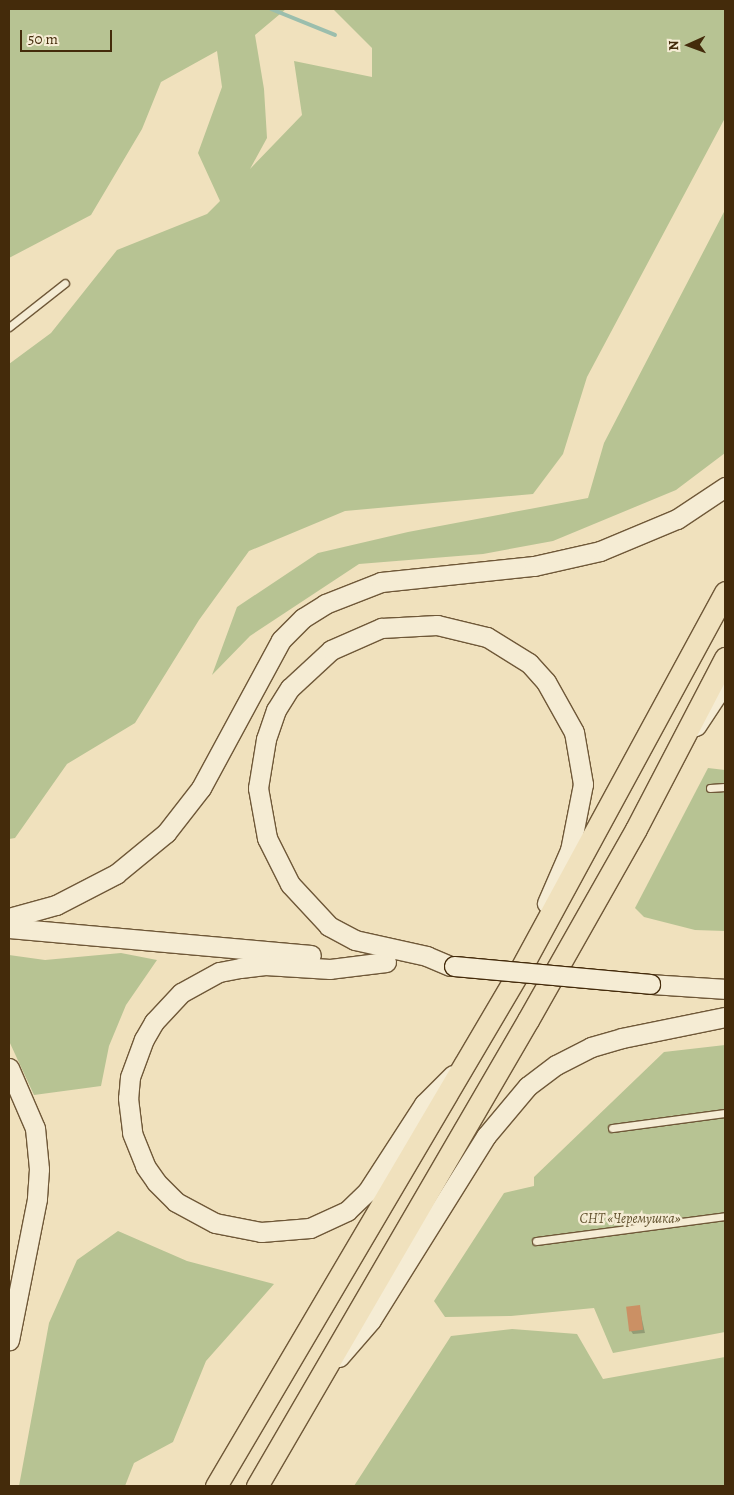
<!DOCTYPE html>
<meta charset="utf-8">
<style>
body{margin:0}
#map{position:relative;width:734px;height:1495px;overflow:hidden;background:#f0e1bd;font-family:Alegreya,serif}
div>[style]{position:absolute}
.green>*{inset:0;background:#b7c393}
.shadow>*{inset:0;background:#0003}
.stream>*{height:4px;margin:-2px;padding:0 2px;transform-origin:2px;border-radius:2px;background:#9bbead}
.building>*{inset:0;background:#cb9064;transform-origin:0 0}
.roads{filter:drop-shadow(1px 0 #6f5838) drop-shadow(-1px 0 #6f5838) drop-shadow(0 1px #6f5838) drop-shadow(0 -1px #6f5838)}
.service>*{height:7px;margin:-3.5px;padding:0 3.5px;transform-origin:3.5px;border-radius:3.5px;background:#f5ecd4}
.secondary>*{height:19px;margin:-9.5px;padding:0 9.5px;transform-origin:9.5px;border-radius:9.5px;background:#f5ecd4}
.primary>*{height:21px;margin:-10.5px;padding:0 10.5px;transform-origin:10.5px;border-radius:10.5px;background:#f0e1bd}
.bridges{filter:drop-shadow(1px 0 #442b0b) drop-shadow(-1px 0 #442b0b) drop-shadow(0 1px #442b0b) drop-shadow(0 -1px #442b0b)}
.secondary-bridge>*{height:19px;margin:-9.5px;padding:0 9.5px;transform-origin:9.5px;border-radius:9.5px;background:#f5ecd4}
span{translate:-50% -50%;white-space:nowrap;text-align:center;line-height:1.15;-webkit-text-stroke:4.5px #f5ecd4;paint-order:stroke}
.park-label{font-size:14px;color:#61512d;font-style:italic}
.frame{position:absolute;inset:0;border:10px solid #442b0b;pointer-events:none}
.north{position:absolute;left:664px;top:20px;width:50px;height:50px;-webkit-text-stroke:4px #f5ecd4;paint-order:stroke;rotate:268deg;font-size:14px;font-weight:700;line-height:20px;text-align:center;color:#442b0b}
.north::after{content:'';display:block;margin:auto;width:18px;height:22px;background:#442b0b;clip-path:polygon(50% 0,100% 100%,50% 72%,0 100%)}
.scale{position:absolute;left:20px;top:30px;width:92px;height:22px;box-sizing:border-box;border:2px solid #442b0b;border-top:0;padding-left:6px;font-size:15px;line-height:18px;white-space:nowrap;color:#442b0b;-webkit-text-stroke:4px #f5ecd4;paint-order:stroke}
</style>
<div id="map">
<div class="green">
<i style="clip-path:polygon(9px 9px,286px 9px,255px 35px,264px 89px,267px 138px,250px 169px,302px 115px,294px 61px,372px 77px,372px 48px,333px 9px,725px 9px,725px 118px,587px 377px,563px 454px,533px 494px,345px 511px,249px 551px,199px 620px,135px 723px,67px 764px,15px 838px,9px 839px,9px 364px,51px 333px,117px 250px,207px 214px,220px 201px,198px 153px,222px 87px,217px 51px,161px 82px,142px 129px,91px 215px,9px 258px)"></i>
<i style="clip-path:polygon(725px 210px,725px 453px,676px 490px,553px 541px,483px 554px,359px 564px,250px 636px,212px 675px,237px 607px,318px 553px,408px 532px,588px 498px,604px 443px)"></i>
<i style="clip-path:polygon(708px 768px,725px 770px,725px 931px,695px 930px,644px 917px,635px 908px)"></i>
<i style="clip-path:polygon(121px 953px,157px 960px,126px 1005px,109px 1046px,101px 1086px,34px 1095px,9px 1041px,9px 955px,45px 960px)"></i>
<i style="clip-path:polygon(725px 1045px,725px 1332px,613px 1353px,594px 1308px,511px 1316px,445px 1317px,434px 1301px,504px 1193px,534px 1186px,534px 1177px,664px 1052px)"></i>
<i style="clip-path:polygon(118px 1231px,187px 1261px,274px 1284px,206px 1361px,173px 1442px,134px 1463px,125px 1486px,19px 1486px,49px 1323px,77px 1260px)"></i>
<i style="clip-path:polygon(512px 1329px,577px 1334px,603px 1379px,725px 1357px,725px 1486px,354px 1486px,451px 1336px)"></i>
</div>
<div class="shadow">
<i style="clip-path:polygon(639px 1306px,645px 1333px,633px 1334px,631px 1331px)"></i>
</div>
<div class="stream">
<i style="left:271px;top:9px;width:69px;rotate:22.1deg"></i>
</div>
<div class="building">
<i style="left:640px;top:1305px;width:25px;height:14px;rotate:83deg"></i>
</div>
<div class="roads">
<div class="service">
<i style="left:9px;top:327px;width:71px;rotate:-38.2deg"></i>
<i style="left:710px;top:788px;width:15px;rotate:-4deg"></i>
<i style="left:612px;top:1128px;width:114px;rotate:-7.6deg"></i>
<i style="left:536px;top:1241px;width:191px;rotate:-7.5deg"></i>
</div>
<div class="secondary">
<i style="left:696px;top:726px;width:53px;rotate:-56.6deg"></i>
<i style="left:9px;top:918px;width:49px;rotate:-15.5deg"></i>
<i style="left:56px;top:905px;width:68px;rotate:-27.3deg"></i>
<i style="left:116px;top:874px;width:65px;rotate:-39.4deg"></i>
<i style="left:166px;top:833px;width:57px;rotate:-52.1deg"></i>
<i style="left:201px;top:788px;width:168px;rotate:-61.6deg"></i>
<i style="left:281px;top:640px;width:31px;rotate:-45deg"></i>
<i style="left:303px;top:618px;width:26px;rotate:-32deg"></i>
<i style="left:325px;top:604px;width:60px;rotate:-21.4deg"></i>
<i style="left:381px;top:582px;width:154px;rotate:-6deg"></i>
<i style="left:534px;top:566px;width:68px;rotate:-12.8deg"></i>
<i style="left:600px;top:551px;width:83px;rotate:-22.6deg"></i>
<i style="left:677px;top:519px;width:58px;rotate:-33.7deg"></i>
<i style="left:9px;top:928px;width:303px;rotate:5.1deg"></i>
<i style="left:386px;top:962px;width:56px;rotate:172.9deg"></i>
<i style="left:330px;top:969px;width:65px;rotate:-176.5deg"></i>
<i style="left:265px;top:965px;width:25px;rotate:173deg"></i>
<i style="left:240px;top:968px;width:21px;rotate:169deg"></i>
<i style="left:219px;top:972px;width:43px;rotate:151.1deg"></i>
<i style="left:181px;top:993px;width:40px;rotate:133deg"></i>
<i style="left:154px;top:1022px;width:20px;rotate:120deg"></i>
<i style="left:144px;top:1039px;width:40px;rotate:110.2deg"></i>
<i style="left:130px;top:1077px;width:21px;rotate:95deg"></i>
<i style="left:128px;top:1098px;width:35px;rotate:83deg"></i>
<i style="left:132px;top:1133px;width:35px;rotate:68deg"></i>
<i style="left:145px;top:1166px;width:19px;rotate:55deg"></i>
<i style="left:156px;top:1182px;width:28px;rotate:45deg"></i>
<i style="left:176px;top:1202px;width:44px;rotate:28.3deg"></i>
<i style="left:215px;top:1223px;width:47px;rotate:11.1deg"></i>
<i style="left:261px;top:1232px;width:49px;rotate:-4.7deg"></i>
<i style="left:310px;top:1228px;width:41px;rotate:-24.7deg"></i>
<i style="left:347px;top:1211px;width:28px;rotate:-44deg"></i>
<i style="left:367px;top:1192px;width:105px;rotate:-57.1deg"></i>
<i style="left:424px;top:1104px;width:41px;rotate:-45deg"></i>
<i style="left:450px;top:966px;width:25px;rotate:-157deg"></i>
<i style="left:427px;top:956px;width:74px;rotate:-167.5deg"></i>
<i style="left:355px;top:940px;width:30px;rotate:-152deg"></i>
<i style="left:329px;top:926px;width:57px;rotate:-132.9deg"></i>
<i style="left:290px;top:884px;width:51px;rotate:-116.6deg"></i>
<i style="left:267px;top:838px;width:51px;rotate:-100.2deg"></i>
<i style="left:258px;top:788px;width:50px;rotate:-80.7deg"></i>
<i style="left:266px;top:739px;width:31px;rotate:-71deg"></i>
<i style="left:276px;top:710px;width:26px;rotate:-58deg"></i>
<i style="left:290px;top:688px;width:56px;rotate:-42.8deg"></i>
<i style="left:331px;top:650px;width:55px;rotate:-23.7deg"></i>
<i style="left:381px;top:628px;width:56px;rotate:-3.1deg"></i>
<i style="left:437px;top:625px;width:51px;rotate:13.5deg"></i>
<i style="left:487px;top:637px;width:49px;rotate:31.8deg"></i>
<i style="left:529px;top:663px;width:25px;rotate:48deg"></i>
<i style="left:546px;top:682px;width:57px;rotate:60.8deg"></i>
<i style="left:574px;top:732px;width:53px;rotate:80.2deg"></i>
<i style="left:583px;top:784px;width:67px;rotate:101.1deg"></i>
<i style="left:570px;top:850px;width:58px;rotate:113.5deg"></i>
<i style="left:650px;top:984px;width:75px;rotate:3.8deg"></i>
<i style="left:9px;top:1068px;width:65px;rotate:66.6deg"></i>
<i style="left:35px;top:1128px;width:41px;rotate:84.4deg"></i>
<i style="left:39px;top:1169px;width:30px;rotate:94deg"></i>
<i style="left:37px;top:1199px;width:144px;rotate:101.2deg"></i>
<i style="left:339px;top:1357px;width:49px;rotate:-49.1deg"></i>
<i style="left:371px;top:1320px;width:217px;rotate:-58deg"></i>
<i style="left:486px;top:1136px;width:65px;rotate:-50deg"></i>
<i style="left:528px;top:1086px;width:35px;rotate:-37deg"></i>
<i style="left:556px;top:1065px;width:39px;rotate:-27deg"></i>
<i style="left:591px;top:1047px;width:32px;rotate:-16deg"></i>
<i style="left:622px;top:1038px;width:105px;rotate:-11.5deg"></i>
</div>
<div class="primary">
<i style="left:216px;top:1486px;width:599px;rotate:-59.5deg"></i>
<i style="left:520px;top:970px;width:430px;rotate:-61.5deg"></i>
<i style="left:257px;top:1486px;width:539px;rotate:-59.82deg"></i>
<i style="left:528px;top:1020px;width:219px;rotate:-60.5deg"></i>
<i style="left:636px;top:829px;width:193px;rotate:-62.5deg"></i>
</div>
</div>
<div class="bridges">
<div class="secondary-bridge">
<i style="left:454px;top:966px;width:197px;rotate:5.2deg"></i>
</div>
</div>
<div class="park-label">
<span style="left:630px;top:1219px">СНТ «Черемушка»</span>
</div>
<div class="frame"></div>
<div class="north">N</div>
<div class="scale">50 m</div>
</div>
